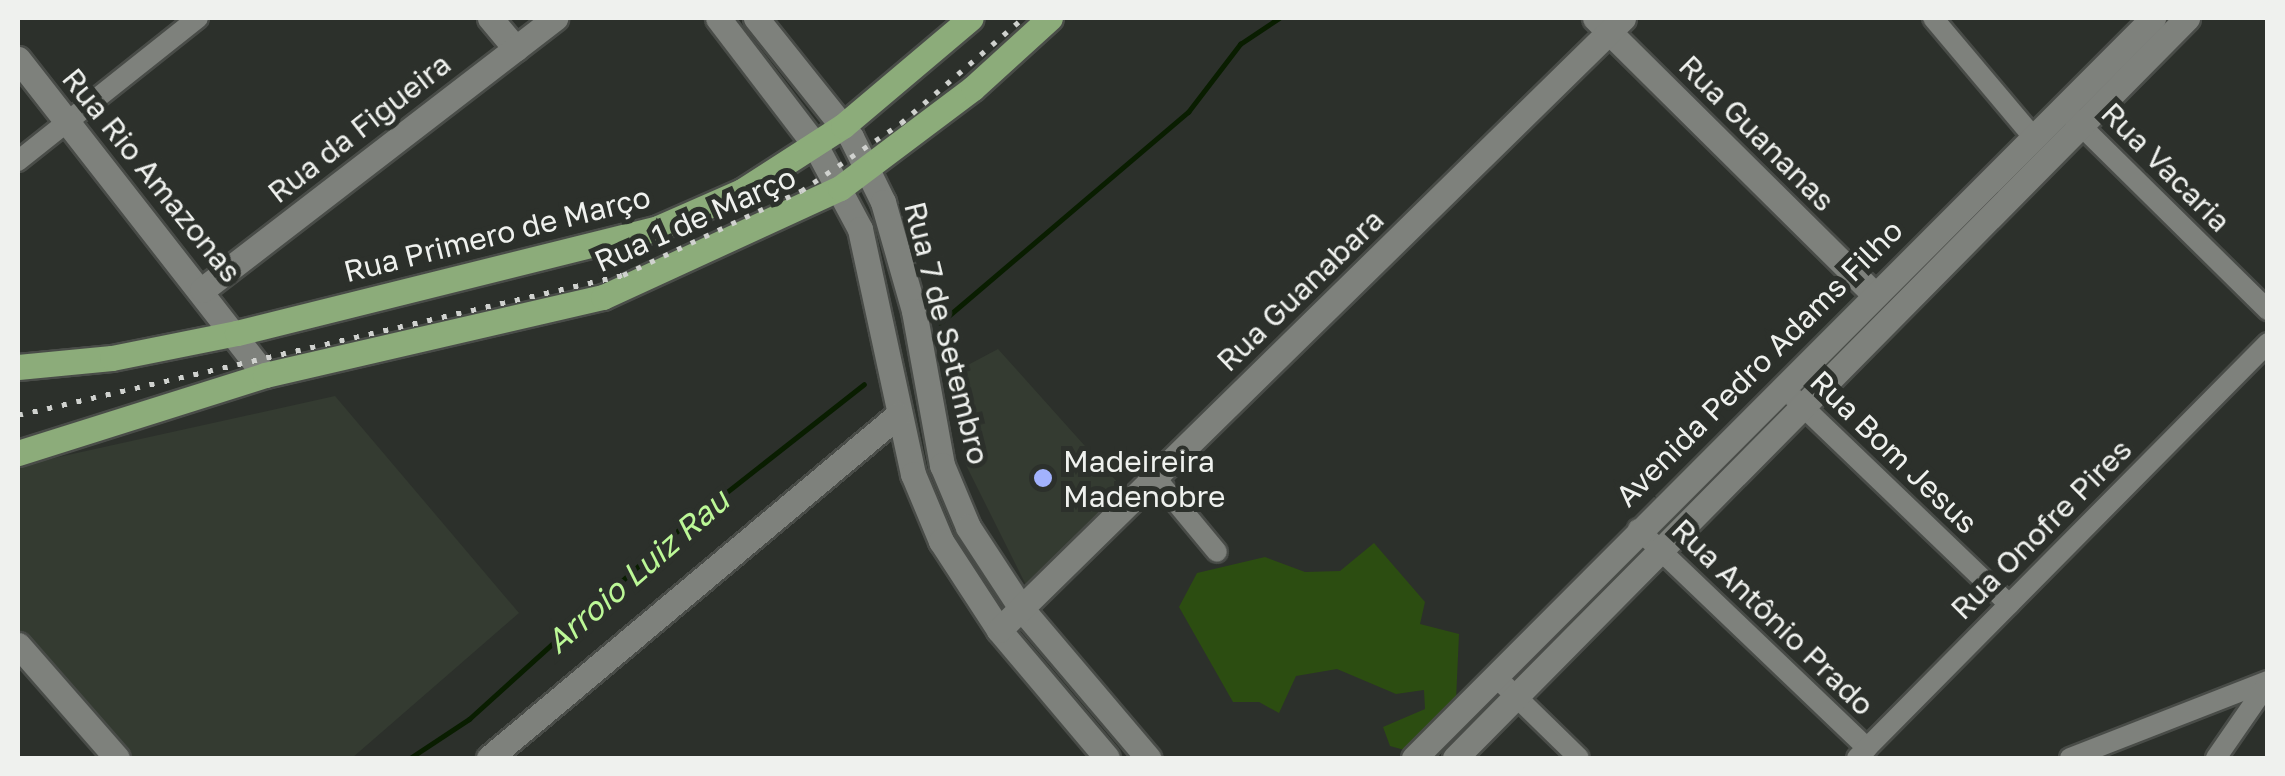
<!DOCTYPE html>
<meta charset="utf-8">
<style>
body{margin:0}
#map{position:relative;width:2285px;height:776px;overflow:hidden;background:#2c302b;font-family:"Golos Text",sans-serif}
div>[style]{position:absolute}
.built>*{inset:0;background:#343b31}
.green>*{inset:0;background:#2c4d11}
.stream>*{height:5px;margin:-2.5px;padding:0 2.5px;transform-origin:2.5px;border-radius:2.5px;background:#091d00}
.roads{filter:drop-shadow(2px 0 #494c48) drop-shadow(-2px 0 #494c48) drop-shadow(0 2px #494c48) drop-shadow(0 -2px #494c48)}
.street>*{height:20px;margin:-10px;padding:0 10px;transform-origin:10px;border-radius:10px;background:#7e817c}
.secondary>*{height:25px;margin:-12.5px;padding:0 12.5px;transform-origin:12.5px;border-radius:12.5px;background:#7e817c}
.primary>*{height:25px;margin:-12.5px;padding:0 12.5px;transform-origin:12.5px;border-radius:12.5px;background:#8cac7a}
.rail>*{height:5px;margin-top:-2.5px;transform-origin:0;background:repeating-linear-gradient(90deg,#d0d2cf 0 5px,transparent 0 15px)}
.dots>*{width:28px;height:28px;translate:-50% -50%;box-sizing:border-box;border:5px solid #2c302b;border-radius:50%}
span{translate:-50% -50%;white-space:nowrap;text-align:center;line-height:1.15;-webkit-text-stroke:10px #2c302b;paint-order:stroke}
.street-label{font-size:30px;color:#eff1ee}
.poi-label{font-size:30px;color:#eff1ee}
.left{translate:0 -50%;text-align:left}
.water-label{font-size:32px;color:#bcf897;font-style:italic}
.frame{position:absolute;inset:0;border:20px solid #eff1ee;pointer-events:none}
</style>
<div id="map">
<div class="built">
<i style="clip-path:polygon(998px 349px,1127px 493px,1027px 587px,965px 463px,949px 375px)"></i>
<i style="clip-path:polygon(335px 396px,519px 613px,352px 758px,126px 758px,18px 632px,18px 466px)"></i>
</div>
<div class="green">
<i style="clip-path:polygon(1374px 543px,1425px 602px,1420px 624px,1459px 634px,1456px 700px,1408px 751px,1390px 746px,1383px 727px,1425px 709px,1424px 690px,1396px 694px,1337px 669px,1296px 676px,1279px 713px,1259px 702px,1233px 702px,1179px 607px,1197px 573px,1265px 557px,1305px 572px,1340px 571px)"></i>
</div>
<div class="stream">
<i style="left:940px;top:323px;width:326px;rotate:-40.4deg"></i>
<i style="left:1188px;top:112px;width:86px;rotate:-52.6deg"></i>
<i style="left:1240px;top:44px;width:47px;rotate:-33.7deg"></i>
<i style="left:410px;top:758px;width:71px;rotate:-33.5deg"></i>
<i style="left:469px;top:719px;width:279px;rotate:-42.1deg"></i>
<i style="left:676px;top:532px;width:239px;rotate:-38.2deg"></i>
</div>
<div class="roads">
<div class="street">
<i style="left:1933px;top:18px;width:157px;rotate:49.9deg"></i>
<i style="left:2073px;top:118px;width:274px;rotate:44.6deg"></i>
<i style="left:18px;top:161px;width:230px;rotate:-38.5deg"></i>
<i style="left:1794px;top:398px;width:298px;rotate:43.8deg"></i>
<i style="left:1155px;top:477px;width:97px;rotate:50.4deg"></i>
<i style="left:1638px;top:529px;width:317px;rotate:43.7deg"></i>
<i style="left:1495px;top:676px;width:117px;rotate:44.3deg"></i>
<i style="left:1857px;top:758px;width:584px;rotate:-45.28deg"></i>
<i style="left:2070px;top:758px;width:212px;rotate:-21.3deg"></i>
<i style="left:2216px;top:758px;width:91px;rotate:-55.3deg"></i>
</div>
<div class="secondary">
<i style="left:490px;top:18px;width:40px;rotate:50deg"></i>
<i style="left:718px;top:18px;width:160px;rotate:52.6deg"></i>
<i style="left:815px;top:145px;width:95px;rotate:61.8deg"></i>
<i style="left:860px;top:229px;width:251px;rotate:77.8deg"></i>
<i style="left:913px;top:474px;width:73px;rotate:67.3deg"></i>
<i style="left:941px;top:541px;width:106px;rotate:56.9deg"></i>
<i style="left:999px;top:630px;width:167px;rotate:49.8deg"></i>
<i style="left:756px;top:18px;width:152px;rotate:51.4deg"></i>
<i style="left:851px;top:137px;width:72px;rotate:63.8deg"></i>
<i style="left:883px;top:202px;width:113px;rotate:74.1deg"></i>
<i style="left:914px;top:311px;width:157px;rotate:79.7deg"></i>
<i style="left:942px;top:465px;width:67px;rotate:67.2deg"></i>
<i style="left:968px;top:527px;width:97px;rotate:56.8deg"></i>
<i style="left:1021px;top:608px;width:197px;rotate:49.7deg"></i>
<i style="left:1595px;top:18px;width:392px;rotate:44.7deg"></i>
<i style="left:18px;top:59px;width:401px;rotate:52deg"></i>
<i style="left:202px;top:290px;width:446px;rotate:-37.6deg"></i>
<i style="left:999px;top:630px;width:874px;rotate:-44.44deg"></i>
<i style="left:18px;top:645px;width:150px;rotate:48.8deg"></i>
<i style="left:489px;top:758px;width:534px;rotate:-39.98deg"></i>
<i style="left:1414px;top:758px;width:1046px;rotate:-45.04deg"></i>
<i style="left:1455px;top:758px;width:1041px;rotate:-45.31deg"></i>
</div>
<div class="primary">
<i style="left:18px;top:367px;width:94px;rotate:-5.5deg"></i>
<i style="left:112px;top:358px;width:127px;rotate:-11.3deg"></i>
<i style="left:237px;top:333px;width:434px;rotate:-14deg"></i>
<i style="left:658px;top:228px;width:92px;rotate:-23.8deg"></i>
<i style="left:742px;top:191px;width:120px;rotate:-32.8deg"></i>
<i style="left:843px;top:126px;width:167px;rotate:-40.2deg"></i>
<i style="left:18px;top:453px;width:259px;rotate:-17.5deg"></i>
<i style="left:265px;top:375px;width:347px;rotate:-13deg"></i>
<i style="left:603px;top:297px;width:261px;rotate:-24.7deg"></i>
<i style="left:840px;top:188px;width:166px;rotate:-36.9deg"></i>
<i style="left:973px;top:88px;width:104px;rotate:-42.3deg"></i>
</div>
</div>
<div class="rail">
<i style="left:18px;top:415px;width:621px;rotate:-13.03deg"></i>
<i style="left:623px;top:275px;width:197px;rotate:-25.3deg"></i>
<i style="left:801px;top:191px;width:121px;rotate:-34.2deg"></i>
<i style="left:901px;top:123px;width:161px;rotate:-40.7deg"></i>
</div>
<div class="dots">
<i style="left:1043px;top:478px;background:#a2b2fd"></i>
</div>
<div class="street-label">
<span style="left:359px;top:128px;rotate:-38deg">Rua da Figueira</span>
<span style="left:1757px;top:133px;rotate:45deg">Rua Guananas</span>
<span style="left:2166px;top:167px;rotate:45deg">Rua Vacaria</span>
<span style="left:152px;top:175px;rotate:51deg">Rua Rio Amazonas</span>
<span style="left:695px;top:219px;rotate:-24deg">Rua 1 de Março</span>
<span style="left:497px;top:234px;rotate:-14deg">Rua Primero de Março</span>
<span style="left:1300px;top:290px;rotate:-44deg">Rua Guanabara</span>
<span style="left:947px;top:333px;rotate:76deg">Rua 7 de Setembro</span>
<span style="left:1759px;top:363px;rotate:-45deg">Avenida Pedro Adams Filho</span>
<span style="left:1894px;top:452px;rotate:44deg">Rua Bom Jesus</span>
<span style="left:2041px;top:529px;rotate:-45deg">Rua Onofre Pires</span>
<span style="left:1773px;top:617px;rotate:44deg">Rua Antônio Prado</span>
</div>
<div class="poi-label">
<span class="left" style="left:1063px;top:478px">Madeireira<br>Madenobre</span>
</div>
<div class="water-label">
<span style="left:637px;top:571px;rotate:-41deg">Arroio Luiz Rau</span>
</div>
<div class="frame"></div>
</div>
